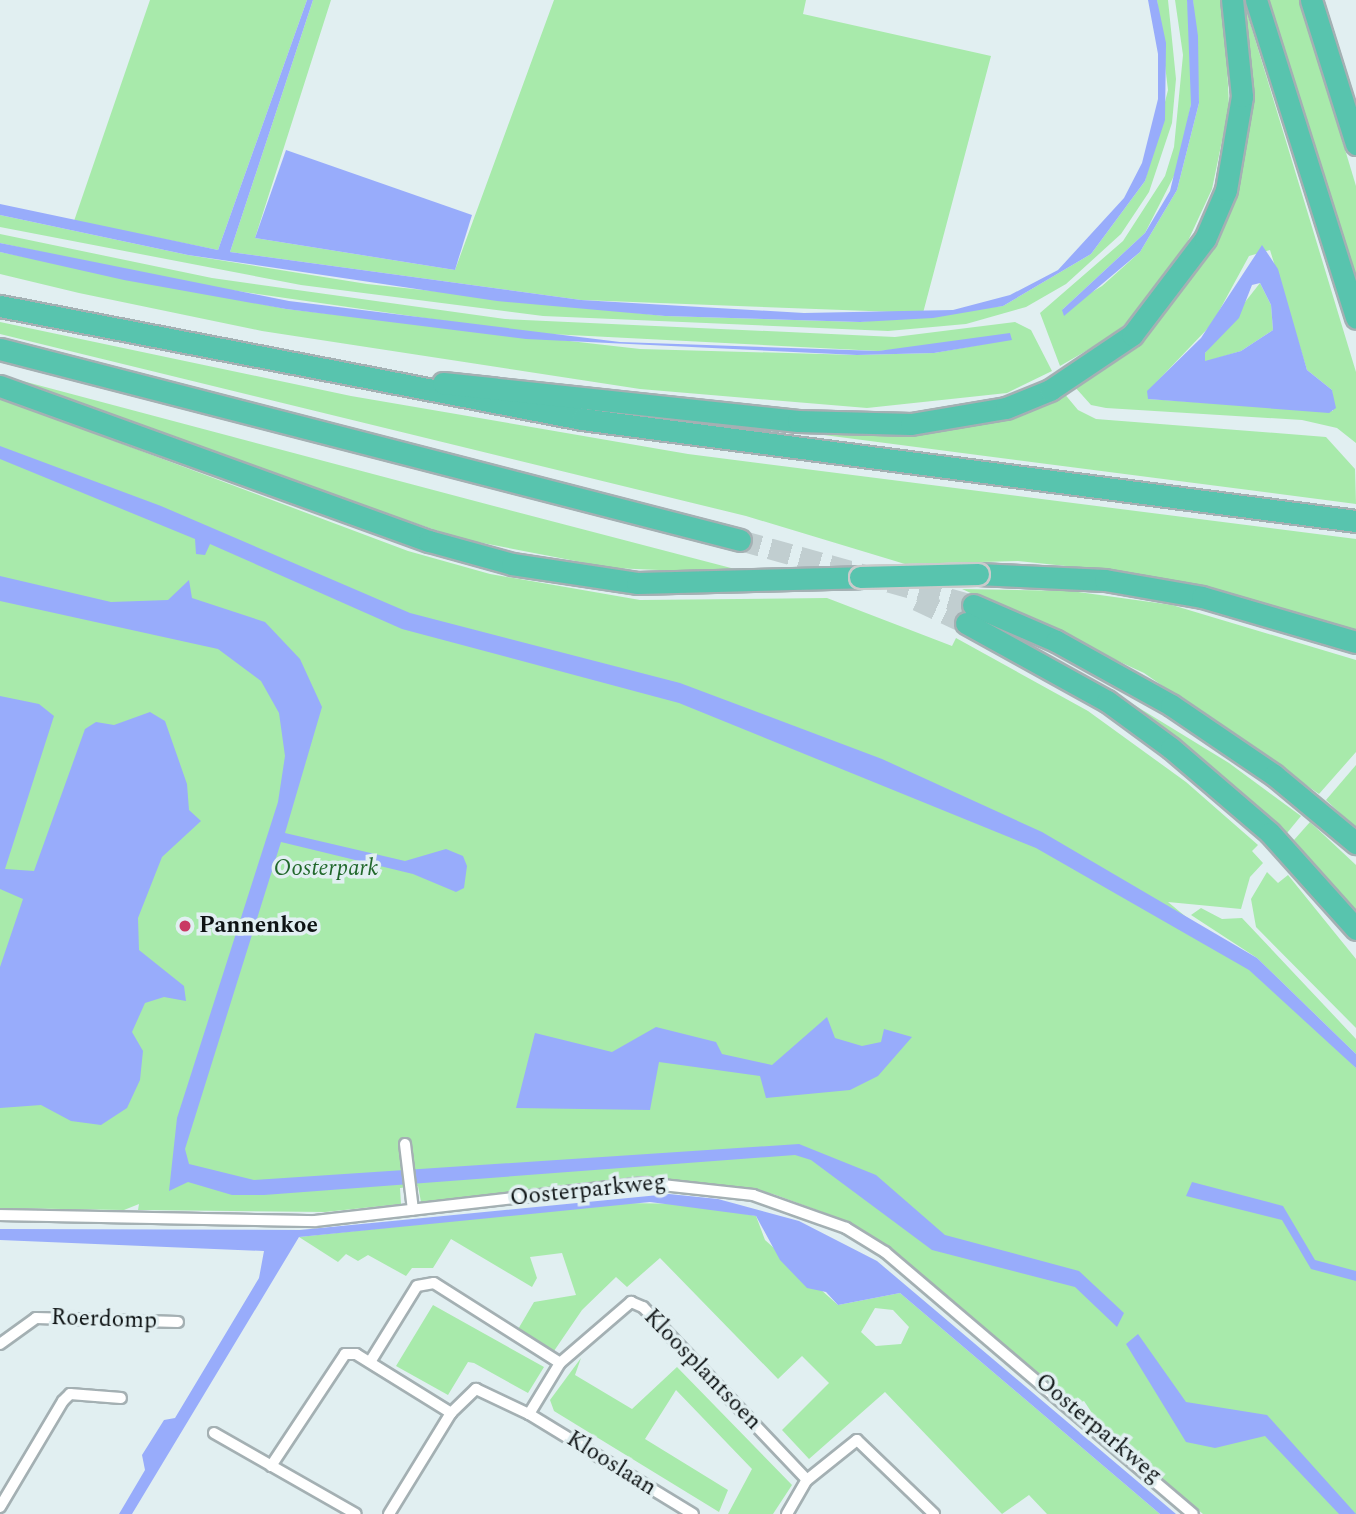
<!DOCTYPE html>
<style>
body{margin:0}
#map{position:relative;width:1356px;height:1514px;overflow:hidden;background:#e1eff1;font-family:Spectral,serif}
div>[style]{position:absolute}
.green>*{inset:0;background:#a8eaab}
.water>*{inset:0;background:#98acfb}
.highway-tunnel>*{height:21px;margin-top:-10.5px;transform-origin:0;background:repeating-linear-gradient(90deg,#c1ced0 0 21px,transparent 0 31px)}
.roads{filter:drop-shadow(2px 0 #a4b0b3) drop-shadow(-2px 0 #a4b0b3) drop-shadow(0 2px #a4b0b3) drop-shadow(0 -2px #a4b0b3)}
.street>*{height:10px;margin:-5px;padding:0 5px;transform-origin:5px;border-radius:5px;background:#fff}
.highway>*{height:21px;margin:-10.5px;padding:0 10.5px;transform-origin:10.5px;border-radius:10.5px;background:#58c4ae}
.bridges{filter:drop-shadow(2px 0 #cacbcb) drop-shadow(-2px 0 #cacbcb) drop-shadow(0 2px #cacbcb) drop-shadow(0 -2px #cacbcb)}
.highway-bridge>*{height:21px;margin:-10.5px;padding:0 10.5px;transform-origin:10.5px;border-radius:10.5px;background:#58c4ae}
.dots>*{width:19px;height:19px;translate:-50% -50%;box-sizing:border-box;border:4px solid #e1eff1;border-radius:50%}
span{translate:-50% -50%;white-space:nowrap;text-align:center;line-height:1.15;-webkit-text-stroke:7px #e1eff1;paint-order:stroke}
.park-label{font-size:23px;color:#21682b;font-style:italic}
.poi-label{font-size:23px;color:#0e1314;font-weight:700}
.left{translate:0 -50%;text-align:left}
.street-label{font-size:23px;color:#0e1314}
</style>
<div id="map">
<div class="green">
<i style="clip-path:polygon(150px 0,307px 0,218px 250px,74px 221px)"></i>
<i style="clip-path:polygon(313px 0,331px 0,255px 238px,455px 270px,554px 0,806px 0,803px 14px,991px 56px,923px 313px,581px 300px,230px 252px)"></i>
<i style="clip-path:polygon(1157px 0,1168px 0,1176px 79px,1172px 123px,1149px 192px,1121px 234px,1066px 284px,1026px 307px,966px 324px,888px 331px,543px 316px,301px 285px,0 227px,0 215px,188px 255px,367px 284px,665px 316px,860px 322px,1003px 306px,1091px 254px,1145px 181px,1168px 90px)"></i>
<i style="clip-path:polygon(1175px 0,1187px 0,1192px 32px,1191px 104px,1178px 168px,1145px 233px,1062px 310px,1102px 286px,1140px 252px,1177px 190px,1199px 103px,1193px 0,1224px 0,1229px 107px,1212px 189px,1181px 256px,1143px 307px,1112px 336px,1060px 366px,1040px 313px,1123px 241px,1165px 176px,1174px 147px,1183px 55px)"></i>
<i style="clip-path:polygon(1267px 0,1300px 0,1356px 186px,1356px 286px)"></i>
<i style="clip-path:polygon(evenodd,1245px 6px,1356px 372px,1356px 443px,1337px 428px,1302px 420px,1106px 408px,1091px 405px,1074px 386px,1155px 323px,1212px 243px,1246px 137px,1245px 6px,1270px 250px,1307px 370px,1332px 390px,1333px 411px,1148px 399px,1148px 391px,1212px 324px,1249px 256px,1270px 250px)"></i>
<i style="clip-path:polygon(0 234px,212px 278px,505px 319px,895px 337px,1015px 322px,1031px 330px,1052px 371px,1007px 393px,867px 408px,640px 389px,262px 331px,79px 293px,0 274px,0 252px,286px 309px,640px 349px,857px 355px,934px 353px,1012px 339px,878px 351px,530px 333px,188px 284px,0 243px)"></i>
<i style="clip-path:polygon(1260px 283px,1271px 305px,1273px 330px,1241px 351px,1205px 362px,1205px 353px)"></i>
<i style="clip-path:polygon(0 322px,351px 396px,688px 454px,1356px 539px,1356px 638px,1133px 573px,1018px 561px,905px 564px,746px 516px,0 334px)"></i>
<i style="clip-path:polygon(0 375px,490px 505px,754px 574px,612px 568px,462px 539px,0 382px)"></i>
<i style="clip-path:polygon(1063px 392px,1078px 410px,1096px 419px,1326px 437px,1355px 469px,1356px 504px,770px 428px,825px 431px)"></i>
<i style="clip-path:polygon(0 398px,408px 551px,490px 574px,640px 600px,827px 598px,952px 646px,956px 638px,1088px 711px,1186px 782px,1258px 845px,1252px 851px,1263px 863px,1250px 877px,1241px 909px,1168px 902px,1306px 1016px,1356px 1068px,1356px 1514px,1203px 1514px,1100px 1425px,1084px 1401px,1076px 1404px,896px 1255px,836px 1217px,773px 1194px,648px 1177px,421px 1202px,418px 1186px,400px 1188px,401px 1204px,325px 1212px,138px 1210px,139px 1204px,124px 1210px,0 1208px)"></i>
<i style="clip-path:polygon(962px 589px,1071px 591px,1172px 605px,1356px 660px,1356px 752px,1319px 794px,1144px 673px)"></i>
<i style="clip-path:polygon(1095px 681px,1229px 763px,1301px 816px,1287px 833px)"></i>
<i style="clip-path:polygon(1356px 765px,1356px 828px,1326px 800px)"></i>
<i style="clip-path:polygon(1310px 822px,1356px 865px,1356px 914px,1294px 840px)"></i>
<i style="clip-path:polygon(1267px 872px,1278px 883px,1288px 875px,1356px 959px,1356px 1028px,1256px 927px,1251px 899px)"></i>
<i style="clip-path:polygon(1201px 908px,1222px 919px,1242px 918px,1356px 1039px,1356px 1054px,1257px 958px,1191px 915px)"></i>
<i style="clip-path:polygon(evenodd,619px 1203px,696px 1204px,756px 1216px,765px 1240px,838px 1305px,900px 1293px,1160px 1514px,1047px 1514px,1029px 1495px,1002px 1514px,885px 1392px,809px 1459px,782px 1430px,829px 1383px,802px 1356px,778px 1379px,660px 1258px,627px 1287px,616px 1277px,582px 1310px,554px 1351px,517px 1331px,534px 1302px,576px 1295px,562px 1253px,530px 1257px,537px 1278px,532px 1287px,451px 1239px,433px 1268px,412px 1268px,406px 1276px,368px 1255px,358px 1261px,346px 1254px,338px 1262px,299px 1237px,619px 1203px,875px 1308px,893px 1310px,909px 1327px,901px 1344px,876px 1346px,861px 1332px,875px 1308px)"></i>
<i style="clip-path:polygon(433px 1305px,544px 1367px,528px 1393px,474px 1363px,468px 1362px,448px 1395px,396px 1366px)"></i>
<i style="clip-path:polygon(581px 1358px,575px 1375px,632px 1409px,677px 1367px,792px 1485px,773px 1514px,728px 1514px,752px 1469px,676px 1390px,645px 1439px,728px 1490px,719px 1512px,554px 1411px,550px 1400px)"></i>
</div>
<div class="water">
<i style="clip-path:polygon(307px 0,313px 0,230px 252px,581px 300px,804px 313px,953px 310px,1010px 295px,1058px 270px,1124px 198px,1142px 163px,1158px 99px,1158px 54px,1148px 0,1157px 0,1166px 43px,1165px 120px,1145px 181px,1091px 254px,1003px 306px,933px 318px,860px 322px,665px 316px,497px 301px,188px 255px,0 215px,0 204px,218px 250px)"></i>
<i style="clip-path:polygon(1187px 0,1193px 0,1198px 36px,1199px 103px,1177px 190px,1140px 252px,1064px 316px,1062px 310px,1145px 233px,1170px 191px,1191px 104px)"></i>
<i style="clip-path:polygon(286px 150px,472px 215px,455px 270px,255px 238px)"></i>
<i style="clip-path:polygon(0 243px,289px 301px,620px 342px,878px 351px,1010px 333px,1012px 340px,934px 353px,857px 355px,526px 339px,286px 309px,124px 280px,0 252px)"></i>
<i style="clip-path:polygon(evenodd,1262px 245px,1278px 269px,1307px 370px,1332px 390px,1336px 408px,1329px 413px,1148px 399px,1147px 391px,1201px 338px,1262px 245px,1260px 283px,1271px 305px,1273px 330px,1241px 351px,1205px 361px,1205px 353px,1239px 318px,1252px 285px,1260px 283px)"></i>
<i style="clip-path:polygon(0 446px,161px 506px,410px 613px,680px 683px,882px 759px,1042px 832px,1257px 958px,1356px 1054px,1356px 1068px,1249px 970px,1036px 848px,679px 703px,402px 629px,210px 544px,205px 555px,196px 554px,195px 539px,0 459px)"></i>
<i style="clip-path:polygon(0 576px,111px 602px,168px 600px,189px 580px,192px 598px,265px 622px,300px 659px,322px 707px,285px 833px,405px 861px,446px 849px,463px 856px,467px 866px,464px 888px,456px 892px,413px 874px,281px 842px,185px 1149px,189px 1164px,254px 1180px,799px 1144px,876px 1175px,945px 1235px,1079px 1271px,1124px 1313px,1117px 1327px,1075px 1287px,932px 1250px,811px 1160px,795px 1155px,264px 1195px,232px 1195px,188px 1182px,169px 1191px,177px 1118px,278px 802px,285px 756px,279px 713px,261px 681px,218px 649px,0 601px)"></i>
<i style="clip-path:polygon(0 696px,39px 704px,54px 716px,5px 869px,34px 871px,85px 729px,96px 722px,114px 725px,150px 712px,165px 721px,187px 784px,189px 810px,201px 821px,162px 857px,138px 918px,139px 950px,184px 986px,186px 1001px,164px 997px,145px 1003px,132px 1032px,143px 1051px,140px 1080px,127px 1108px,101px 1125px,71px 1121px,41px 1105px,0 1108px,0 967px,23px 899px,0 889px)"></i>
<i style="clip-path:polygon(827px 1017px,835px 1038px,862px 1046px,881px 1042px,884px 1029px,912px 1037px,878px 1076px,850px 1090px,766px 1098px,760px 1076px,659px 1062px,650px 1110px,516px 1108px,535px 1033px,612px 1052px,656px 1027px,716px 1042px,722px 1054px,772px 1065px)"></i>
<i style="clip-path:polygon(1192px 1182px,1283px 1206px,1315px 1260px,1356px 1271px,1356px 1281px,1311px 1269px,1282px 1220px,1186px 1196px)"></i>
<i style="clip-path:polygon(669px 1194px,718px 1199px,799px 1221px,877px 1261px,1176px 1514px,1160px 1514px,900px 1293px,838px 1305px,826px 1292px,807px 1288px,780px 1260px,756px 1216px,650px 1202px,299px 1237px,132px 1514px,119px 1514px,145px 1470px,142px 1455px,164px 1420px,175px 1418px,259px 1278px,264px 1251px,0 1240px,0 1229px,300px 1230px)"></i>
<i style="clip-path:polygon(1138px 1334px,1186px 1402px,1267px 1415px,1356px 1514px,1339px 1514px,1265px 1436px,1215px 1448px,1186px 1442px,1126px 1344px)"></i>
</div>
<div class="highway-tunnel">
<i style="left:740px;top:540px;width:242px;rotate:15.6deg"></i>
<i style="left:917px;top:600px;width:54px;rotate:25.1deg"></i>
</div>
<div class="roads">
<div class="street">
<i style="left:405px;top:1144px;width:66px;rotate:83.1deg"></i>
<i style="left:0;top:1215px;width:315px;rotate:1.1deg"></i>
<i style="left:315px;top:1221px;width:331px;rotate:-6.6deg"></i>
<i style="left:644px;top:1183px;width:110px;rotate:6.3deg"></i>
<i style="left:753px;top:1195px;width:99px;rotate:19.5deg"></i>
<i style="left:846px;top:1228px;width:46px;rotate:31.6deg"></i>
<i style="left:885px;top:1252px;width:404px;rotate:40.4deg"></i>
<i style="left:0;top:1344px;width:44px;rotate:-35.8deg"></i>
<i style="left:36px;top:1318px;width:142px;rotate:1.6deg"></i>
<i style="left:370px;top:1362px;width:89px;rotate:-58.3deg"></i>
<i style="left:417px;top:1286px;width:17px;rotate:-10deg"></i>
<i style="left:434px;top:1283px;width:149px;rotate:32.4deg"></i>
<i style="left:529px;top:1414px;width:60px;rotate:-58.7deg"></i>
<i style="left:560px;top:1363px;width:94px;rotate:-40.7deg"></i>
<i style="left:631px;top:1302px;width:13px;rotate:23deg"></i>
<i style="left:643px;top:1307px;width:238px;rotate:46.5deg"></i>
<i style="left:214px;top:1433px;width:163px;rotate:29.7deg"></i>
<i style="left:271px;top:1466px;width:134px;rotate:-56.5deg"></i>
<i style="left:345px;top:1354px;width:11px"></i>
<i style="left:356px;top:1354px;width:112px;rotate:31.8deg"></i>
<i style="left:0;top:1507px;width:123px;rotate:-59.3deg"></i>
<i style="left:63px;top:1401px;width:10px;rotate:-45deg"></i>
<i style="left:70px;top:1394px;width:51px;rotate:4.5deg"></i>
<i style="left:389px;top:1514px;width:119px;rotate:-58.5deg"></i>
<i style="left:451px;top:1413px;width:35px;rotate:-44deg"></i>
<i style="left:476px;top:1389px;width:59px;rotate:25.3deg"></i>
<i style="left:529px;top:1414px;width:192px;rotate:31.4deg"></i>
<i style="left:787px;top:1514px;width:39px;rotate:-60deg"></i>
<i style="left:807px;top:1480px;width:64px;rotate:-38.7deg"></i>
<i style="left:857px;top:1440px;width:107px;rotate:43.9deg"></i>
</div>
<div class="highway">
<i style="left:1256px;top:0;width:333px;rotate:72.5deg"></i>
<i style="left:1311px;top:0;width:151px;rotate:72.6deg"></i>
<i style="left:0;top:306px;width:593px;rotate:10.99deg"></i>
<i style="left:582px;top:419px;width:781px;rotate:7.51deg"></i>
<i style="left:0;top:349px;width:764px;rotate:14.47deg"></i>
<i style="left:443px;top:383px;width:357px;rotate:6.1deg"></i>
<i style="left:798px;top:421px;width:113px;rotate:1.5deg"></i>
<i style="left:911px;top:424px;width:96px;rotate:-9.6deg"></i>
<i style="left:1006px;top:408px;width:48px;rotate:-22.2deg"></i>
<i style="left:1050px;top:390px;width:99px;rotate:-33.9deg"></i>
<i style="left:1132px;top:335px;width:121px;rotate:-52.8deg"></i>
<i style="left:1205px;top:239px;width:53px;rotate:-66.8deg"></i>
<i style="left:1226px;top:190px;width:95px;rotate:-80.3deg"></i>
<i style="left:1242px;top:96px;width:97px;rotate:-95.9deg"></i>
<i style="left:0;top:386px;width:456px;rotate:19.9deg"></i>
<i style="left:429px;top:541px;width:86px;rotate:15.5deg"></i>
<i style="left:512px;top:564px;width:126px;rotate:8.6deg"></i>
<i style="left:637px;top:583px;width:223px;rotate:-1.5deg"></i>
<i style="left:978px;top:574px;width:127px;rotate:2.7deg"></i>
<i style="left:1105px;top:580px;width:98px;rotate:9.9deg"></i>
<i style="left:1202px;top:597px;width:160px;rotate:16.3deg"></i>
<i style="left:973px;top:605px;width:90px;rotate:23.4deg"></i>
<i style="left:1056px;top:641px;width:132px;rotate:29.1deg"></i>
<i style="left:1171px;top:705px;width:125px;rotate:34.2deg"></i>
<i style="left:1274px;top:775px;width:107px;rotate:39.7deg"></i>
<i style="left:966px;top:623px;width:161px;rotate:29deg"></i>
<i style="left:1107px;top:701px;width:79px;rotate:36.3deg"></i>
<i style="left:1171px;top:748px;width:130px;rotate:40.6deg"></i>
<i style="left:1270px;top:833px;width:129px;rotate:48.1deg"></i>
</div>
</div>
<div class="bridges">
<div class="highway-bridge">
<i style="left:860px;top:577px;width:118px;rotate:-1.5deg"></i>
</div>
</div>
<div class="dots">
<i style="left:185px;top:926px;background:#c93a63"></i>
</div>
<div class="park-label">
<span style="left:326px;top:869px">Oosterpark</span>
</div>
<div class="poi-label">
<span class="left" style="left:199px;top:926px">Pannenkoe</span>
</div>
<div class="street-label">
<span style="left:588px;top:1191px;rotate:-6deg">Oosterparkweg</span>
<span style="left:104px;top:1320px;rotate:2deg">Roerdomp</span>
<span style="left:702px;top:1370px;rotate:46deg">Kloosplantsoen</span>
<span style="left:1098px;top:1429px;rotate:40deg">Oosterparkweg</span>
<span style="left:611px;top:1464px;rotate:32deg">Klooslaan</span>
</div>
</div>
